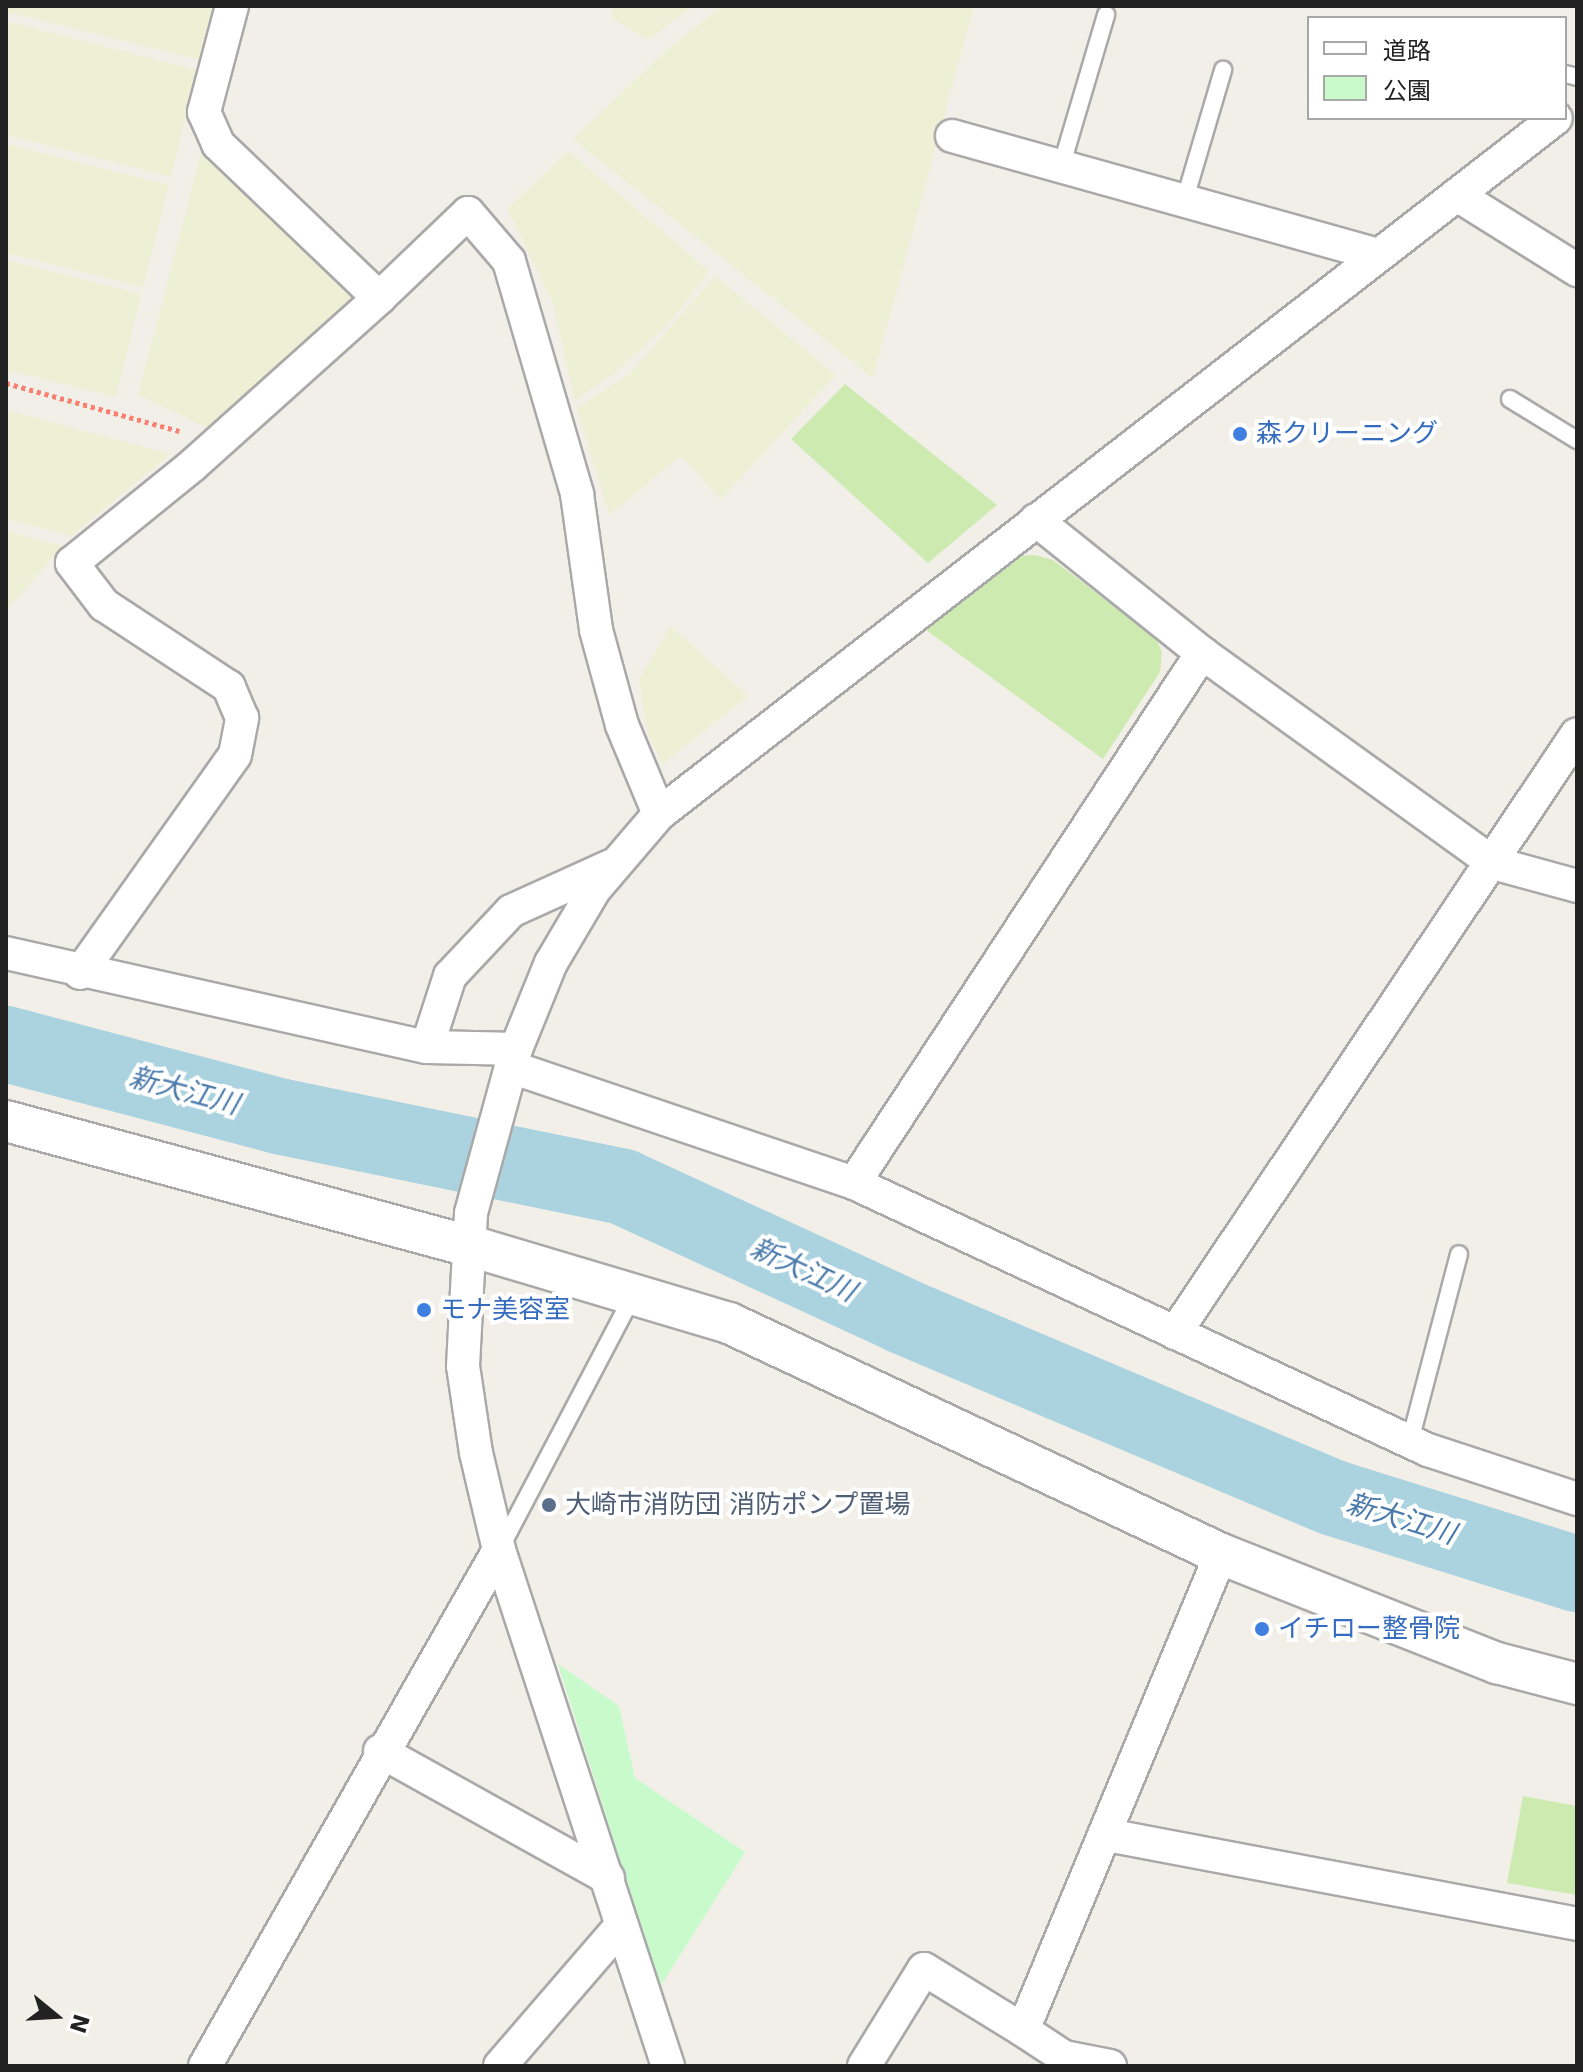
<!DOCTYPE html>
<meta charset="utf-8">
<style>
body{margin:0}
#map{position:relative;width:1583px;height:2072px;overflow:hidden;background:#f2efe9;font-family:"DejaVu Sans","Noto Sans JP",sans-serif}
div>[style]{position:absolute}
.farmland>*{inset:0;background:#eef0d5}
.grass>*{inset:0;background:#cdebb0}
.park>*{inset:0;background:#c8facc}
.river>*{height:76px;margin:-38px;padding:0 38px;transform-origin:38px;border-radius:38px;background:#aad3df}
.path>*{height:5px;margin-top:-2.5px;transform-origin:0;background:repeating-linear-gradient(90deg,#fa8072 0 4px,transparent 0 8px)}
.roads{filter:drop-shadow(2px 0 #a9a9a9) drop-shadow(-2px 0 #a9a9a9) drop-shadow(0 2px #a9a9a9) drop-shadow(0 -2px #a9a9a9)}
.service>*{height:16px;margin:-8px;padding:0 8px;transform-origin:8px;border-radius:8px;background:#fff}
.minor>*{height:32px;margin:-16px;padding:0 16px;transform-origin:16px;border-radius:16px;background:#fff}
.tertiary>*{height:40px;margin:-20px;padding:0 20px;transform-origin:20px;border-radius:20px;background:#fff}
.dots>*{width:22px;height:22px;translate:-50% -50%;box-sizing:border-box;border:4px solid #fff;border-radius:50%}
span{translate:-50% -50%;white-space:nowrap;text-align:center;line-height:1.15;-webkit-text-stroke:8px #fff;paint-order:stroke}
.shop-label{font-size:26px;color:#366cbe}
.left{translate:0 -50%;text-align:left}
.service-label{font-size:26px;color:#4e5e75}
.water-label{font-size:28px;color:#4a7aab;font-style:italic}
.frame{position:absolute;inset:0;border:8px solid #222;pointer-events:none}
.legend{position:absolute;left:1307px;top:16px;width:260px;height:104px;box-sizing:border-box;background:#fff;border:2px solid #a7a7a7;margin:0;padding:10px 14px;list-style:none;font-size:24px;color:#222}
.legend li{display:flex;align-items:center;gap:16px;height:40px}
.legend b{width:40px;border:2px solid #a7a7a7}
.north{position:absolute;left:16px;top:1976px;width:80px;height:80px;-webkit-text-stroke:6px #fff;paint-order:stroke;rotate:108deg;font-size:22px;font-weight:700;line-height:32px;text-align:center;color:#222}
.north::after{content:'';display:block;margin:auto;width:28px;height:36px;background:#222;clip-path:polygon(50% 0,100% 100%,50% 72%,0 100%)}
</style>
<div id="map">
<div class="farmland">
<i style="clip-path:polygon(6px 6px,213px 6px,199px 60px,6px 12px)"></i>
<i style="clip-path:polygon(614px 6px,693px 6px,648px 40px,611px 17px)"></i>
<i style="clip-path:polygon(722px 6px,974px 6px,873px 378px,573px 139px,662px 54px)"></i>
<i style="clip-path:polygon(6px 21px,197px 70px,171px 177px,6px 135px)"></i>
<i style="clip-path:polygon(6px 144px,169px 185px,143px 287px,6px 253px)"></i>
<i style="clip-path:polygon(202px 150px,361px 301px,212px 430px,138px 395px)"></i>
<i style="clip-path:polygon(569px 151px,709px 271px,672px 320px,621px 368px,575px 401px,552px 301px,507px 209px)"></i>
<i style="clip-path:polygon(6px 260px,141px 294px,116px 397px,6px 370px)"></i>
<i style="clip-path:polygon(715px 276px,836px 375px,721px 499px,681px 456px,609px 515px,577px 408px,629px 374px)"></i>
<i style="clip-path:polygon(6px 410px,171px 454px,71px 536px,6px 519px)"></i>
<i style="clip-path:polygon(6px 531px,63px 546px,6px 611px)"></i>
<i style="clip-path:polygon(671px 626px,748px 696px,662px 765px,647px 732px,639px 679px)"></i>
</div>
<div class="grass">
<i style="clip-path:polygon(845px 384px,997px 505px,928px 563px,791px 439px)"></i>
<i style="clip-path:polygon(1035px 555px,1053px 560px,1155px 637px,1162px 652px,1160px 672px,1103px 759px,926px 630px,1017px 556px)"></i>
<i style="clip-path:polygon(1523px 1796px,1577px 1806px,1577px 1895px,1507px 1883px)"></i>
</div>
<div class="park">
<i style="clip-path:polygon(558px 1664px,619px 1706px,635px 1778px,745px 1852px,660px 1987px)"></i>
</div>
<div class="river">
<i style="left:6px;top:1044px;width:286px;rotate:14.8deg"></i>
<i style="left:283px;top:1117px;width:347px;rotate:11.6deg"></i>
<i style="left:623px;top:1187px;width:311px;rotate:24.7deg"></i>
<i style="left:905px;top:1317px;width:466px;rotate:22.9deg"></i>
<i style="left:1334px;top:1498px;width:255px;rotate:17.4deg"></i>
</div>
<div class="path">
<i style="left:6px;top:383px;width:180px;rotate:15.5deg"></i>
</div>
<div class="roads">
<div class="service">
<i style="left:1565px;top:74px;width:12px;rotate:14deg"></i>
<i style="left:1061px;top:167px;width:159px;rotate:-73.5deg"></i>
<i style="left:1184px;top:202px;width:138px;rotate:-73.5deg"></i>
<i style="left:1510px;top:399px;width:79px;rotate:31.5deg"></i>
<i style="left:1410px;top:1441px;width:193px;rotate:-75.3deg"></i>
<i style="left:502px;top:1545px;width:284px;rotate:-62.3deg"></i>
</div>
<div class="minor">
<i style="left:232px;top:6px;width:110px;rotate:104.8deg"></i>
<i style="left:204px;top:112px;width:35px;rotate:66deg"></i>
<i style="left:218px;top:144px;width:223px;rotate:43.7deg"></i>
<i style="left:379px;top:298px;width:123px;rotate:-43.7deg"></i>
<i style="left:468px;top:213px;width:63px;rotate:49.5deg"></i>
<i style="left:509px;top:261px;width:243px;rotate:73.7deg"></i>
<i style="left:577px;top:494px;width:137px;rotate:82deg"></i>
<i style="left:596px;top:630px;width:98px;rotate:74.7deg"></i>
<i style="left:622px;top:725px;width:96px;rotate:67.4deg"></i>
<i style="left:952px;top:136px;width:442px;rotate:15.6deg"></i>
<i style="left:1457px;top:195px;width:142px;rotate:32deg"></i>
<i style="left:1036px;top:520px;width:213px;rotate:38.7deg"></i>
<i style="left:1202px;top:653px;width:359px;rotate:35.8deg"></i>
<i style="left:1493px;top:863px;width:87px;rotate:15.3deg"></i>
<i style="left:1202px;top:653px;width:634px;rotate:123.29deg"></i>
<i style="left:854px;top:1183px;width:633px;rotate:24.95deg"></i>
<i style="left:1428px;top:1450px;width:157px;rotate:18.2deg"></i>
<i style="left:6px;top:953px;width:431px;rotate:12.6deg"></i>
<i style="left:427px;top:1047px;width:89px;rotate:1.3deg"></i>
<i style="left:80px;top:973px;width:267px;rotate:-54.6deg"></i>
<i style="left:235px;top:755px;width:38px;rotate:-79deg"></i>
<i style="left:242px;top:718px;width:34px;rotate:-113deg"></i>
<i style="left:229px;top:687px;width:149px;rotate:-146.7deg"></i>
<i style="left:104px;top:605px;width:53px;rotate:-127.3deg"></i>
<i style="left:72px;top:563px;width:156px;rotate:-39deg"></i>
<i style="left:193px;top:465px;width:250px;rotate:-41.9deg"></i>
<i style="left:427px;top:1047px;width:75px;rotate:-72.1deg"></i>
<i style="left:450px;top:976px;width:89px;rotate:-46.8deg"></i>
<i style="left:511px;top:911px;width:109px;rotate:-24.4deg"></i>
<i style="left:511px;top:1067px;width:362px;rotate:18.7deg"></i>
<i style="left:1175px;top:1333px;width:721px;rotate:-56.13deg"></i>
<i style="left:380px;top:1751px;width:261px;rotate:29.1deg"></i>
<i style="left:1107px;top:1835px;width:478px;rotate:10.7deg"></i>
<i style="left:205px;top:2066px;width:594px;rotate:-60.33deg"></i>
<i style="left:500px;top:2066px;width:184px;rotate:-49.2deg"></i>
<i style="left:668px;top:2066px;width:543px;rotate:-108.13deg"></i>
<i style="left:499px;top:1550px;width:100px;rotate:-103.3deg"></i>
<i style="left:476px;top:1453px;width:88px;rotate:-98.5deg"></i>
<i style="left:463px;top:1366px;width:153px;rotate:-87deg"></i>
<i style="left:471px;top:1213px;width:170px;rotate:-74.7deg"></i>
<i style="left:516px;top:1049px;width:93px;rotate:-67.9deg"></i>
<i style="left:551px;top:963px;width:85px;rotate:-59.5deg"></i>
<i style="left:594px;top:890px;width:100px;rotate:-49.5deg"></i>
<i style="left:659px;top:814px;width:1135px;rotate:-37.81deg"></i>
<i style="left:864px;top:2066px;width:114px;rotate:-58.3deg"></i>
<i style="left:924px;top:1969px;width:116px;rotate:31.6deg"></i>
<i style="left:1110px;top:2066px;width:47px;rotate:-168.9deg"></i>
<i style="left:1064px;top:2057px;width:49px;rotate:-146.6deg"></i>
<i style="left:1023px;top:2030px;width:516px;rotate:-67.41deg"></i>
</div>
<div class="tertiary">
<i style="left:6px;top:1121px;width:477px;rotate:15.1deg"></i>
<i style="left:467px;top:1245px;width:273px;rotate:16.6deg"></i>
<i style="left:729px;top:1323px;width:544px;rotate:25.15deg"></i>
<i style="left:1221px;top:1554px;width:297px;rotate:21.6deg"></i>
<i style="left:1497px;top:1663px;width:83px;rotate:14.7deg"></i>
</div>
</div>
<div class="dots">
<i style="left:1240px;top:434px;background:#3f7fe0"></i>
<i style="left:424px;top:1310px;background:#3f7fe0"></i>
<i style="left:549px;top:1505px;background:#5c6f8a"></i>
<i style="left:1262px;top:1629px;background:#3f7fe0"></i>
</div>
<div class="shop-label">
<span class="left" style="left:1256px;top:434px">森クリーニング</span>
<span class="left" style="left:440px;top:1310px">モナ美容室</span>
<span class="left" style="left:1278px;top:1629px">イチロー整骨院</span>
</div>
<div class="service-label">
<span class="left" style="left:565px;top:1505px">大崎市消防団 消防ポンプ置場</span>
</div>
<div class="water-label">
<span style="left:184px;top:1091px;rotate:15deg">新大江川</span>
<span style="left:803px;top:1270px;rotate:25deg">新大江川</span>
<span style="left:1401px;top:1519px;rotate:17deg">新大江川</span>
</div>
<div class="frame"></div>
<ul class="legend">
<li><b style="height:10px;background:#fff"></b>道路</li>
<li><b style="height:22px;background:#c8facc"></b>公園</li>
</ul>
<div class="north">N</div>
</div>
